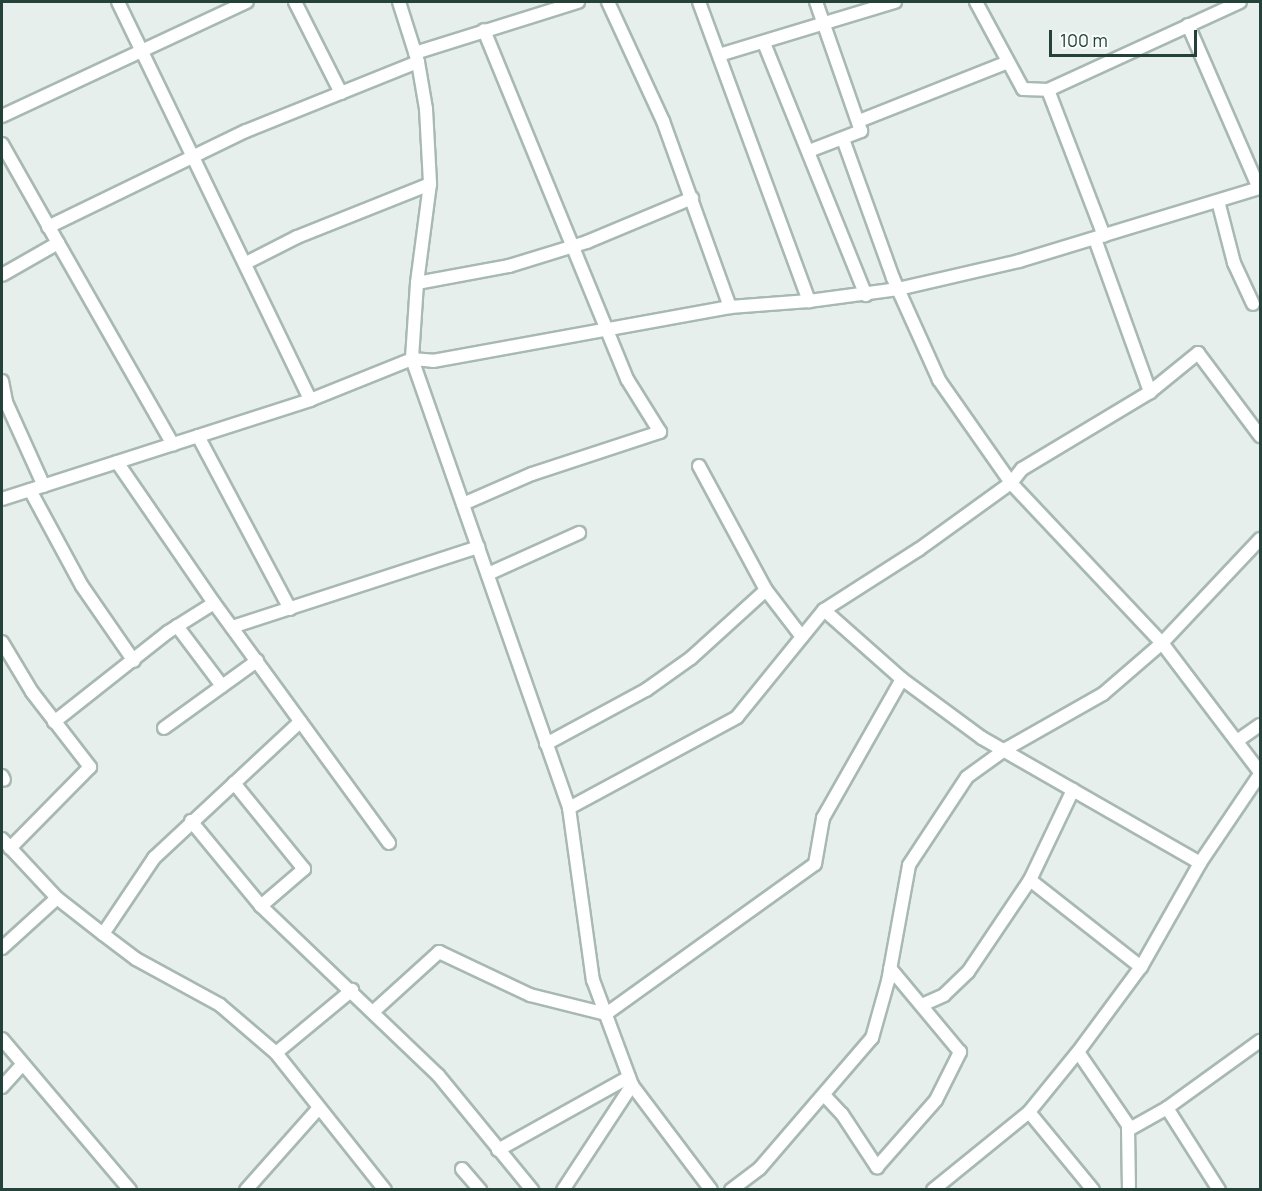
<!DOCTYPE html>
<style>
body{margin:0}
#map{position:relative;width:1262px;height:1191px;overflow:hidden;background:#e6efeb;font-family:Manrope,sans-serif}
div>[style]{position:absolute}
.roads{filter:drop-shadow(2px 0 #a8b8b2) drop-shadow(-2px 0 #a8b8b2) drop-shadow(0 2px #a8b8b2) drop-shadow(0 -2px #a8b8b2)}
.minor>*{height:12px;margin:-6px;padding:0 6px;transform-origin:6px;border-radius:6px;background:#fff}
span{translate:-50% -50%;white-space:nowrap;text-align:center;line-height:1.15;-webkit-text-stroke:4.5px #f7fbf9;paint-order:stroke}
.frame{position:absolute;inset:0;border:3px solid #24423a;pointer-events:none}
.scale{position:absolute;left:1049px;top:30px;width:148px;height:27px;box-sizing:border-box;border:3px solid #24423a;border-top:0;padding-left:8px;font-size:18px;line-height:21px;white-space:nowrap;color:#24423a;-webkit-text-stroke:4px #f7fbf9;paint-order:stroke}
</style>
<div id="map">
<div class="roads">
<div class="minor">
<i style="left:118px;top:2px;width:442px;rotate:64.2deg"></i>
<i style="left:295px;top:2px;width:102px;rotate:63.2deg"></i>
<i style="left:399px;top:2px;width:63px;rotate:72.4deg"></i>
<i style="left:418px;top:62px;width:48px;rotate:80.3deg"></i>
<i style="left:426px;top:109px;width:75px;rotate:86.9deg"></i>
<i style="left:430px;top:184px;width:100px;rotate:97.5deg"></i>
<i style="left:417px;top:283px;width:76px;rotate:93.8deg"></i>
<i style="left:412px;top:359px;width:476px;rotate:70.7deg"></i>
<i style="left:569px;top:808px;width:174px;rotate:82.1deg"></i>
<i style="left:593px;top:980px;width:112px;rotate:69.6deg"></i>
<i style="left:632px;top:1085px;width:131px;rotate:53deg"></i>
<i style="left:608px;top:2px;width:131px;rotate:65.2deg"></i>
<i style="left:663px;top:121px;width:198px;rotate:70.2deg"></i>
<i style="left:699px;top:2px;width:319px;rotate:69.8deg"></i>
<i style="left:976px;top:2px;width:99px;rotate:61.6deg"></i>
<i style="left:1023px;top:89px;width:25px;rotate:2deg"></i>
<i style="left:1048px;top:90px;width:156px;rotate:69deg"></i>
<i style="left:1188px;top:25px;width:178px;rotate:66.5deg"></i>
<i style="left:764px;top:43px;width:272px;rotate:68deg"></i>
<i style="left:415px;top:53px;width:171px;rotate:-17.4deg"></i>
<i style="left:719px;top:55px;width:184px;rotate:-16.8deg"></i>
<i style="left:1048px;top:90px;width:211px;rotate:-24.6deg"></i>
<i style="left:2px;top:116px;width:270px;rotate:-25deg"></i>
<i style="left:859px;top:121px;width:160px;rotate:-21.6deg"></i>
<i style="left:843px;top:139px;width:148px;rotate:70.2deg"></i>
<i style="left:893px;top:278px;width:112px;rotate:65.7deg"></i>
<i style="left:939px;top:380px;width:126px;rotate:55deg"></i>
<i style="left:1011px;top:483px;width:220px;rotate:46.7deg"></i>
<i style="left:1162px;top:643px;width:162px;rotate:52.8deg"></i>
<i style="left:2px;top:144px;width:114px;rotate:60.5deg"></i>
<i style="left:58px;top:243px;width:64px;rotate:150.3deg"></i>
<i style="left:809px;top:151px;width:56px;rotate:-21deg"></i>
<i style="left:861px;top:131px;width:137px;rotate:-109.2deg"></i>
<i style="left:1218px;top:201px;width:64px;rotate:75.5deg"></i>
<i style="left:1234px;top:263px;width:45px;rotate:65.1deg"></i>
<i style="left:48px;top:227px;width:220px;rotate:-25.9deg"></i>
<i style="left:246px;top:131px;width:185px;rotate:-21.9deg"></i>
<i style="left:1095px;top:239px;width:163px;rotate:70.2deg"></i>
<i style="left:58px;top:243px;width:232px;rotate:60.3deg"></i>
<i style="left:246px;top:263px;width:57px;rotate:-27deg"></i>
<i style="left:297px;top:237px;width:143px;rotate:-21.7deg"></i>
<i style="left:417px;top:283px;width:94px;rotate:-10.5deg"></i>
<i style="left:509px;top:266px;width:82px;rotate:-17.1deg"></i>
<i style="left:587px;top:242px;width:114px;rotate:-22.7deg"></i>
<i style="left:2px;top:381px;width:21px;rotate:79deg"></i>
<i style="left:6px;top:402px;width:92px;rotate:65.7deg"></i>
<i style="left:198px;top:436px;width:196px;rotate:62deg"></i>
<i style="left:117px;top:462px;width:171px;rotate:55.5deg"></i>
<i style="left:214px;top:603px;width:297px;rotate:53.9deg"></i>
<i style="left:699px;top:466px;width:141px;rotate:61.6deg"></i>
<i style="left:766px;top:590px;width:59px;rotate:52.5deg"></i>
<i style="left:30px;top:490px;width:109px;rotate:61.6deg"></i>
<i style="left:82px;top:586px;width:91px;rotate:55.3deg"></i>
<i style="left:2px;top:499px;width:324px;rotate:-17.8deg"></i>
<i style="left:310px;top:400px;width:110px;rotate:-21.9deg"></i>
<i style="left:412px;top:359px;width:21px;rotate:5deg"></i>
<i style="left:433px;top:361px;width:302px;rotate:-10.3deg"></i>
<i style="left:730px;top:307px;width:79px;rotate:-4.3deg"></i>
<i style="left:809px;top:301px;width:90px;rotate:-7.7deg"></i>
<i style="left:898px;top:289px;width:124px;rotate:-13deg"></i>
<i style="left:1019px;top:261px;width:252px;rotate:-16.9deg"></i>
<i style="left:463px;top:504px;width:75px;rotate:-23.5deg"></i>
<i style="left:532px;top:474px;width:135px;rotate:-18.2deg"></i>
<i style="left:660px;top:432px;width:62px;rotate:-121.9deg"></i>
<i style="left:627px;top:379px;width:377px;rotate:-112.3deg"></i>
<i style="left:488px;top:574px;width:100px;rotate:-24.3deg"></i>
<i style="left:824px;top:610px;width:104px;rotate:41.5deg"></i>
<i style="left:902px;top:679px;width:99px;rotate:36.4deg"></i>
<i style="left:982px;top:738px;width:251px;rotate:29.8deg"></i>
<i style="left:177px;top:626px;width:75px;rotate:53.1deg"></i>
<i style="left:232px;top:627px;width:259px;rotate:-18deg"></i>
<i style="left:2px;top:642px;width:58px;rotate:59deg"></i>
<i style="left:32px;top:692px;width:95px;rotate:52.3deg"></i>
<i style="left:90px;top:767px;width:114px;rotate:134.6deg"></i>
<i style="left:54px;top:722px;width:145px;rotate:-38.3deg"></i>
<i style="left:168px;top:632px;width:54px;rotate:-32.2deg"></i>
<i style="left:164px;top:728px;width:115px;rotate:-35.8deg"></i>
<i style="left:1237px;top:741px;width:28px;rotate:-35deg"></i>
<i style="left:546px;top:744px;width:114px;rotate:-28.4deg"></i>
<i style="left:646px;top:690px;width:55px;rotate:-35.4deg"></i>
<i style="left:691px;top:658px;width:101px;rotate:-42.2deg"></i>
<i style="left:2px;top:776px;width:4px;rotate:63deg"></i>
<i style="left:234px;top:783px;width:111px;rotate:50.9deg"></i>
<i style="left:304px;top:869px;width:57px;rotate:139.3deg"></i>
<i style="left:569px;top:808px;width:191px;rotate:-28.4deg"></i>
<i style="left:737px;top:717px;width:138px;rotate:-50.9deg"></i>
<i style="left:824px;top:610px;width:112px;rotate:-32.6deg"></i>
<i style="left:918px;top:550px;width:115px;rotate:-35.8deg"></i>
<i style="left:1011px;top:483px;width:18px;rotate:-52deg"></i>
<i style="left:1022px;top:469px;width:149px;rotate:-31deg"></i>
<i style="left:1150px;top:392px;width:62px;rotate:-39.1deg"></i>
<i style="left:1198px;top:353px;width:104px;rotate:53.2deg"></i>
<i style="left:191px;top:821px;width:110px;rotate:50.5deg"></i>
<i style="left:261px;top:906px;width:245px;rotate:43.7deg"></i>
<i style="left:438px;top:1075px;width:149px;rotate:50.7deg"></i>
<i style="left:2px;top:839px;width:81px;rotate:47deg"></i>
<i style="left:57px;top:898px;width:58px;rotate:38deg"></i>
<i style="left:103px;top:934px;width:41px;rotate:37.1deg"></i>
<i style="left:136px;top:959px;width:96px;rotate:28.7deg"></i>
<i style="left:220px;top:1005px;width:74px;rotate:40.6deg"></i>
<i style="left:276px;top:1053px;width:175px;rotate:51.5deg"></i>
<i style="left:1030px;top:880px;width:141px;rotate:38.1deg"></i>
<i style="left:103px;top:934px;width:92px;rotate:-56.1deg"></i>
<i style="left:154px;top:858px;width:200px;rotate:-43deg"></i>
<i style="left:2px;top:948px;width:74px;rotate:-42.3deg"></i>
<i style="left:922px;top:1005px;width:24px;rotate:-24deg"></i>
<i style="left:944px;top:995px;width:33px;rotate:-44deg"></i>
<i style="left:968px;top:972px;width:111px;rotate:-56deg"></i>
<i style="left:1030px;top:880px;width:100px;rotate:-64.5deg"></i>
<i style="left:374px;top:1011px;width:88px;rotate:-42.2deg"></i>
<i style="left:439px;top:952px;width:101px;rotate:25.3deg"></i>
<i style="left:530px;top:995px;width:78px;rotate:14deg"></i>
<i style="left:606px;top:1014px;width:257px;rotate:-35.7deg"></i>
<i style="left:815px;top:864px;width:47px;rotate:-80.1deg"></i>
<i style="left:823px;top:818px;width:160px;rotate:-60.4deg"></i>
<i style="left:2px;top:1039px;width:198px;rotate:49.7deg"></i>
<i style="left:276px;top:1053px;width:99px;rotate:-39.7deg"></i>
<i style="left:2px;top:1087px;width:31px;rotate:-48deg"></i>
<i style="left:824px;top:1095px;width:26px;rotate:47deg"></i>
<i style="left:842px;top:1114px;width:64px;rotate:56.6deg"></i>
<i style="left:877px;top:1167px;width:89px;rotate:-48.6deg"></i>
<i style="left:936px;top:1100px;width:54px;rotate:-63.4deg"></i>
<i style="left:960px;top:1052px;width:109px;rotate:-129.8deg"></i>
<i style="left:1167px;top:1108px;width:97px;rotate:57.6deg"></i>
<i style="left:1029px;top:1112px;width:101px;rotate:50.6deg"></i>
<i style="left:1128px;top:1130px;width:45px;rotate:-29.4deg"></i>
<i style="left:1167px;top:1108px;width:115px;rotate:-35.8deg"></i>
<i style="left:498px;top:1150px;width:150px;rotate:-29.1deg"></i>
<i style="left:462px;top:1169px;width:28px;rotate:49deg"></i>
<i style="left:246px;top:1190px;width:108px;rotate:-48.4deg"></i>
<i style="left:563px;top:1190px;width:126px;rotate:-56.7deg"></i>
<i style="left:731px;top:1190px;width:36px;rotate:-37deg"></i>
<i style="left:760px;top:1168px;width:172px;rotate:-49.3deg"></i>
<i style="left:872px;top:1038px;width:59px;rotate:-74.3deg"></i>
<i style="left:888px;top:981px;width:118px;rotate:-79.7deg"></i>
<i style="left:909px;top:865px;width:105px;rotate:-56.6deg"></i>
<i style="left:967px;top:777px;width:48px;rotate:-35.7deg"></i>
<i style="left:1006px;top:749px;width:112px;rotate:-29.6deg"></i>
<i style="left:1103px;top:694px;width:78px;rotate:-40.8deg"></i>
<i style="left:1162px;top:643px;width:143px;rotate:-46.7deg"></i>
<i style="left:933px;top:1190px;width:124px;rotate:-39.1deg"></i>
<i style="left:1029px;top:1112px;width:77px;rotate:-50.8deg"></i>
<i style="left:1129px;top:1190px;width:65px;rotate:-90.9deg"></i>
<i style="left:1128px;top:1125px;width:88px;rotate:-124.4deg"></i>
<i style="left:1078px;top:1052px;width:106px;rotate:-53.5deg"></i>
<i style="left:1141px;top:967px;width:120px;rotate:-60.4deg"></i>
<i style="left:1200px;top:863px;width:107px;rotate:-56deg"></i>
</div>
</div>
<div class="frame"></div>
<div class="scale">100 m</div>
</div>
